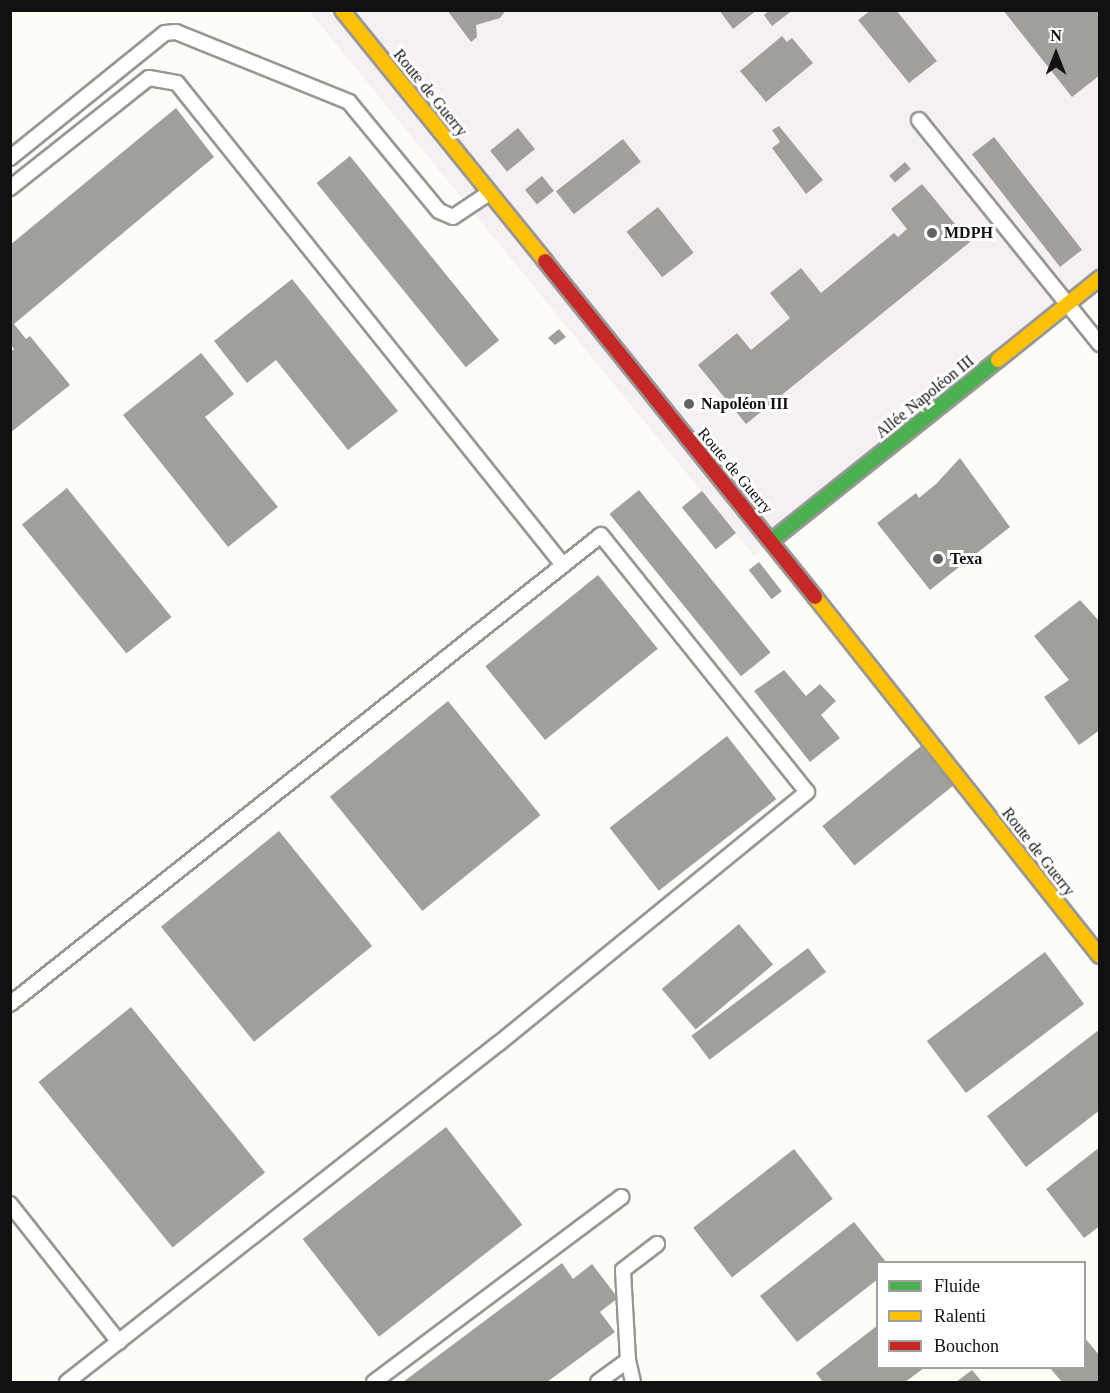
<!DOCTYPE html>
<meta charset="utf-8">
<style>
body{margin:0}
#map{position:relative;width:1110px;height:1393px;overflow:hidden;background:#fdfcf7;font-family:Georgia,serif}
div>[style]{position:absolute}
.industrial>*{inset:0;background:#f5f0f3}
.building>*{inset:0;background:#a19f9c;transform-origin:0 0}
.roads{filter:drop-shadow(2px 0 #979795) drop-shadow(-2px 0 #979795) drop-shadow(0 2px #979795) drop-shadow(0 -2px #979795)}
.lane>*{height:14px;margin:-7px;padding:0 7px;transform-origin:7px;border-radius:7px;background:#fffffe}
.fast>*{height:14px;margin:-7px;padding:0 7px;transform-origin:7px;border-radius:7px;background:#4caf50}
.slow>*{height:14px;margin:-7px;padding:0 7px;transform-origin:7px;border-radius:7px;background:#ffc107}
.jam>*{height:14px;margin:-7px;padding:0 7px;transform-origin:7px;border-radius:7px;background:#c62828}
.dots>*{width:16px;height:16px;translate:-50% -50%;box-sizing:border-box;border:3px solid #fff;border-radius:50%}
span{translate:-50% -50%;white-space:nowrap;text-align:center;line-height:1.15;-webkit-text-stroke:6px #fff;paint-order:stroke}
.street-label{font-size:16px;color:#111}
.poi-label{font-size:16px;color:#111;font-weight:700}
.left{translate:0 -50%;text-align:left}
.frame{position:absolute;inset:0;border:12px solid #111;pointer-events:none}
.legend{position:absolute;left:876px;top:1261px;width:210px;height:108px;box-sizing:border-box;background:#fff;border:2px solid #a0a0a0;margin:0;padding:8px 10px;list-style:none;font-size:18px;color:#111}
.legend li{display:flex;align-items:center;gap:12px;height:30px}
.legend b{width:30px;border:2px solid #a0a0a0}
.north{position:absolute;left:1026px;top:24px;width:60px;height:60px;-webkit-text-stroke:4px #fff;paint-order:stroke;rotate:0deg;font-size:16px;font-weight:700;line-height:24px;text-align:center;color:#111}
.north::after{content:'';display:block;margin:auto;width:21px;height:27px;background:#111;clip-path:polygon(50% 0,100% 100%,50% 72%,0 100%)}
</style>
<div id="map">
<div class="industrial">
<i style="clip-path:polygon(309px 11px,1099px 11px,1099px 278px,754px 556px)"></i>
</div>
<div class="building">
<i style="clip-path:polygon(447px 10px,506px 10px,500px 18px,476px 25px,477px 37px,471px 42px)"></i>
<i style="clip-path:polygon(719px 10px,757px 10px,733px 29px)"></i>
<i style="clip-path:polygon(770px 10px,793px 10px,772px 26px,764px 15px)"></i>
<i style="clip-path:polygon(871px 10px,896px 10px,937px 61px,909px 83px,858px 20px)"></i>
<i style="clip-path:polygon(1003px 10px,1100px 10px,1100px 75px,1072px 97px)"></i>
<i style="clip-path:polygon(782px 36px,787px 42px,792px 38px,813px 63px,766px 102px,740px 71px)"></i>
<i style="clip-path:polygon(176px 108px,214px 157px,14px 324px,26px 339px,30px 336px,70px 385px,10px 433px,10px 352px,14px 349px,10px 344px,10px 245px)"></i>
<i style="clip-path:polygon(779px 126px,823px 180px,806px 194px,772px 148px,780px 142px,772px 130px)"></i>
<i style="left:518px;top:128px;width:27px;height:36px;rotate:51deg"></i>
<i style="left:994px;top:137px;width:143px;height:28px;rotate:52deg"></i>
<i style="left:623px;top:139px;width:29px;height:85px;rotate:52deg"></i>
<i style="left:350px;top:156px;width:237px;height:43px;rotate:51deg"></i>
<i style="left:905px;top:162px;width:9px;height:21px;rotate:49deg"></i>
<i style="left:542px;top:176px;width:19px;height:22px;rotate:51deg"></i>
<i style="clip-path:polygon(922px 184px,970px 242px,746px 424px,698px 365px,737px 333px,751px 350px,790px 318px,770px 293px,801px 268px,821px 293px,894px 233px,898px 237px,907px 229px,891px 209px)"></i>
<i style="left:658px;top:207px;width:58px;height:40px;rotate:52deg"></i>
<i style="clip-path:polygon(292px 279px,398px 411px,348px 450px,276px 360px,247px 383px,214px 341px)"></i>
<i style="clip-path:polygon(559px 329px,566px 337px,555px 345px,548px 338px)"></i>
<i style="clip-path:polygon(201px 353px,234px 394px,205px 417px,278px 507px,228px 547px,123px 415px)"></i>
<i style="clip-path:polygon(960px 458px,1010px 527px,930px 590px,877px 523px,916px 493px,919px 498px,936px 484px)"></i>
<i style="left:67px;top:488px;width:166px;height:58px;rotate:51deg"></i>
<i style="left:639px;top:490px;width:209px;height:38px;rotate:51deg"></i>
<i style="left:702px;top:491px;width:54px;height:26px;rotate:51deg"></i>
<i style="left:759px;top:562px;width:37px;height:13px;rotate:52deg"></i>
<i style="left:598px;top:575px;width:95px;height:145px;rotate:51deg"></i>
<i style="clip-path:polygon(1080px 600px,1100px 622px,1100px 730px,1079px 745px,1044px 697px,1069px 680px,1034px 636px)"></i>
<i style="clip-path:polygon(784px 670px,806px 696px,820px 684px,836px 701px,821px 715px,840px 738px,810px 762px,754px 691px)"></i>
<i style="left:448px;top:701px;width:147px;height:152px;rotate:51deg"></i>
<i style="left:727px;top:736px;width:80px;height:149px;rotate:52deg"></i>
<i style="left:921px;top:746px;width:51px;height:127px;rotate:51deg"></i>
<i style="left:279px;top:831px;width:148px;height:152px;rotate:51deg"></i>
<i style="left:739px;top:924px;width:53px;height:101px;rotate:50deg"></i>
<i style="left:808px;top:948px;width:30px;height:146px;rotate:53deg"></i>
<i style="left:1045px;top:952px;width:65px;height:148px;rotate:53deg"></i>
<i style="left:131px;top:1007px;width:213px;height:119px;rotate:51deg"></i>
<i style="clip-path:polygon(1100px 1029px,1100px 1110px,1026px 1167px,987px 1116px)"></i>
<i style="left:446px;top:1127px;width:124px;height:182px;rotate:52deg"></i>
<i style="clip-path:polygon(1100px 1147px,1100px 1226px,1084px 1238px,1046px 1189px)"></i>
<i style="left:794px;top:1149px;width:63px;height:128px;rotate:52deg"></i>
<i style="clip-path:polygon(854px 1222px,886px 1262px,878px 1262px,878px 1279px,797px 1342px,760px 1296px)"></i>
<i style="clip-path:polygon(562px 1263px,573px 1279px,592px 1264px,618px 1298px,600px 1312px,615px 1332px,547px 1382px,403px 1382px)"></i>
<i style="clip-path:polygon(878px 1325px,878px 1368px,924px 1368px,905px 1382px,823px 1382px,816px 1373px)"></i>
<i style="clip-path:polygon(1084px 1337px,1100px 1356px,1100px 1382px,1062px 1382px,1050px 1368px,1084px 1368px)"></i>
<i style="clip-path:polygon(972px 1370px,982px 1382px,956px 1382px)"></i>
</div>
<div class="roads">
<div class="lane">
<i style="left:919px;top:120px;width:288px;rotate:51.1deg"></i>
<i style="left:10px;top:158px;width:199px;rotate:-38.9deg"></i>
<i style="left:165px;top:33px;width:11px;rotate:-5deg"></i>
<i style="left:176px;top:32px;width:187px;rotate:22deg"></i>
<i style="left:349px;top:102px;width:141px;rotate:50.5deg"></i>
<i style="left:439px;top:211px;width:15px;rotate:23deg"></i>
<i style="left:453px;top:217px;width:43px;rotate:-33.7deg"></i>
<i style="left:10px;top:188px;width:177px;rotate:-38.4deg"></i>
<i style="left:149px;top:78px;width:28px;rotate:10deg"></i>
<i style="left:177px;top:83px;width:618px;rotate:51.31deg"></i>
<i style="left:10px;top:1004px;width:754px;rotate:-38.43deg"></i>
<i style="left:601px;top:535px;width:329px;rotate:51.3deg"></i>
<i style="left:807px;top:792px;width:397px;rotate:140.8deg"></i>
<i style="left:499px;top:1043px;width:549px;rotate:141.88deg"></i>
<i style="left:10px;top:1204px;width:176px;rotate:51.7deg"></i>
<i style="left:374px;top:1382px;width:309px;rotate:-36.8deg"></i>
<i style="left:598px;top:1382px;width:37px;rotate:-36deg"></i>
<i style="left:633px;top:1382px;width:23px;rotate:-103deg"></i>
<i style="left:628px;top:1360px;width:90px;rotate:-93.2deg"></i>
<i style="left:623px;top:1270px;width:43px;rotate:-37.4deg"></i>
</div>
<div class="fast">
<i style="left:771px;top:541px;width:290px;rotate:-38.6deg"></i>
</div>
<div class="slow">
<i style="left:342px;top:10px;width:323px;rotate:51deg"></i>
<i style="left:998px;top:360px;width:131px;rotate:-38.8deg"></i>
<i style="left:815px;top:597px;width:458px;rotate:51.6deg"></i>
</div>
<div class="jam">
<i style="left:545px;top:261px;width:431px;rotate:51.2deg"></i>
</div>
</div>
<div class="dots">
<i style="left:932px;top:233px;background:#646362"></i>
<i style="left:689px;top:404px;background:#646362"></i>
<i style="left:938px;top:559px;background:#646362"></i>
</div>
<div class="street-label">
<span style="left:430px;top:93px;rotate:51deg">Route de Guerry</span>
<span style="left:925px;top:397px;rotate:-39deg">Allée Napoléon III</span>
<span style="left:735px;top:471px;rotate:50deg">Route de Guerry</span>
<span style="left:1038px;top:852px;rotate:52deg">Route de Guerry</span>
</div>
<div class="poi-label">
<span class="left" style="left:944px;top:233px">MDPH</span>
<span class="left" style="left:701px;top:404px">Napoléon III</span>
<span class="left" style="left:950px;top:559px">Texa</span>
</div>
<div class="frame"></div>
<ul class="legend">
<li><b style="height:8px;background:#4caf50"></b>Fluide</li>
<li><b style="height:8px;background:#ffc107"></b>Ralenti</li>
<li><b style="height:8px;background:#c62828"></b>Bouchon</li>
</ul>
<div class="north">N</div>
</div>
